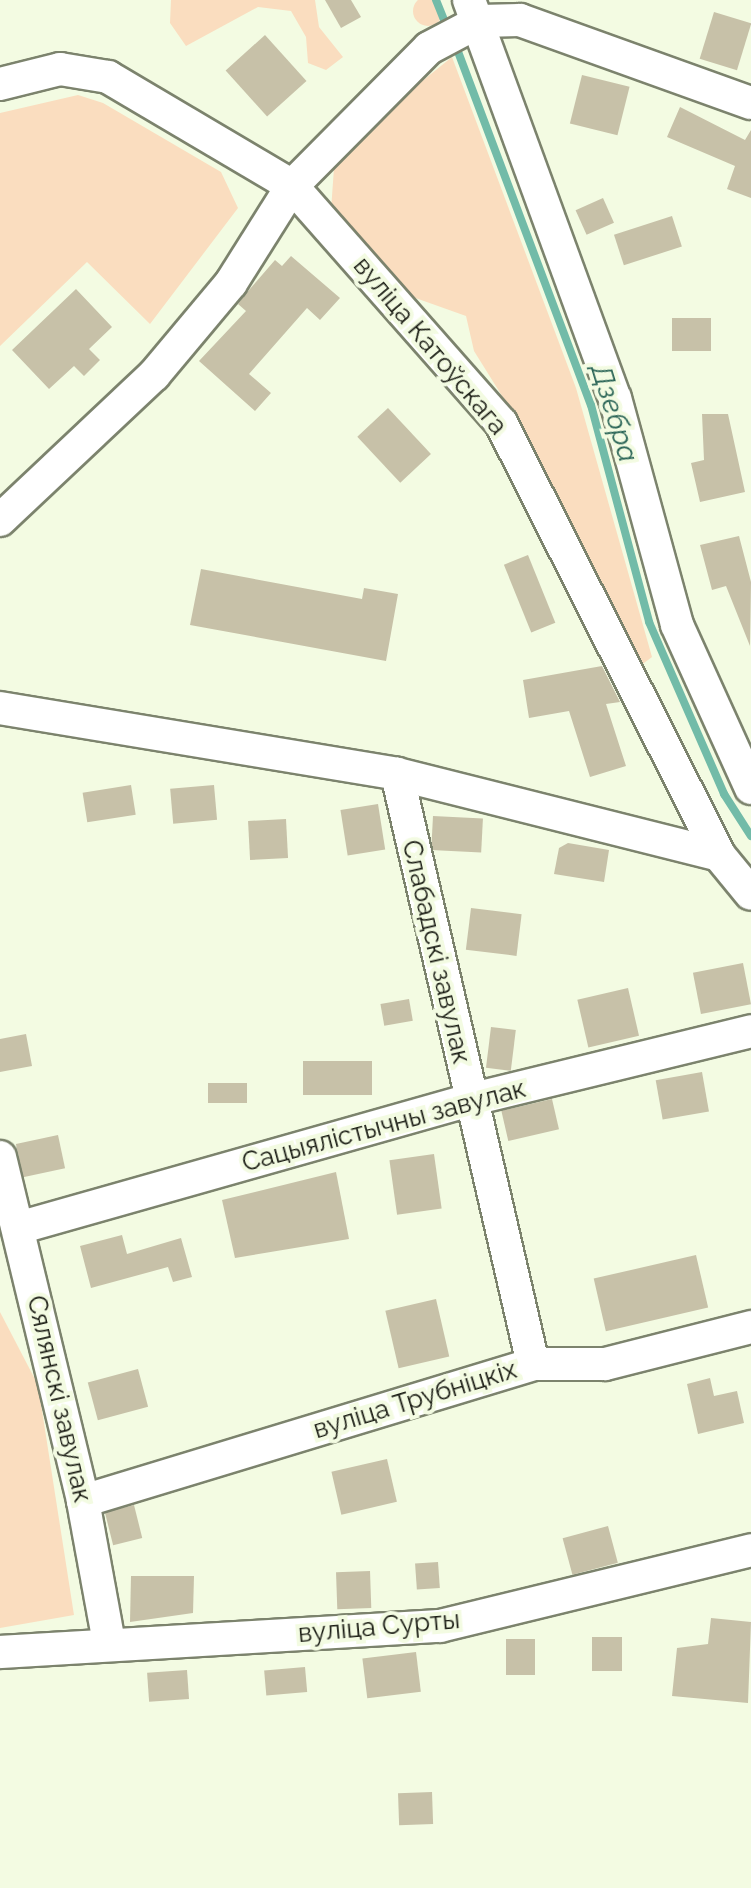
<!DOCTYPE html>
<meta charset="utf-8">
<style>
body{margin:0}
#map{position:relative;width:751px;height:1888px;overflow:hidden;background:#f3fbe2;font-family:Raleway,sans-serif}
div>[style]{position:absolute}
.green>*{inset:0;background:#faddbf}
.round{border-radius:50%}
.stream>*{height:8px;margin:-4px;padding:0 4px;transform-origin:4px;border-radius:4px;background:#72bba8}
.building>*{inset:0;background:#c7c1a8;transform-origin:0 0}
.roads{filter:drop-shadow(2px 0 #7c836d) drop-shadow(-2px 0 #7c836d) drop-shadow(0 2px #7c836d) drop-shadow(0 -2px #7c836d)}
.minor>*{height:32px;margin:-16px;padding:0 16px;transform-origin:16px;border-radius:16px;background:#fff}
span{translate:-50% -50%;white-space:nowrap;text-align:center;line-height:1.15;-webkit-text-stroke:8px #f3fbe2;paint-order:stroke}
.street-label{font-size:26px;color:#181a12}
.water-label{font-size:28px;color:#286355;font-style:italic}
</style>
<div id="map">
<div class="green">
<i class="round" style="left:413px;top:-4px;width:30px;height:30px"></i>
<i style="clip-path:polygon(171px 0,315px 0,319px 27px,343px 57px,326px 70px,308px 63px,306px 37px,291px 11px,258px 7px,186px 46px,170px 23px)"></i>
<i style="clip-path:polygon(452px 57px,576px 388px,652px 657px,640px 666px,522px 428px,474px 351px,466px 316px,393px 290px,331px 210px,334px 168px,353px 137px)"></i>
<i style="clip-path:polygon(78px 95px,103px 103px,221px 172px,238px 208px,150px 324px,87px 262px,0 346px,0 113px)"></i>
<i style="clip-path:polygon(0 1312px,38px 1385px,74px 1615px,0 1628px)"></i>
</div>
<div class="stream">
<i style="left:436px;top:0;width:31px;rotate:68deg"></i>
<i style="left:454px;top:41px;width:389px;rotate:69.4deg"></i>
<i style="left:591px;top:405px;width:225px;rotate:75deg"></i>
<i style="left:649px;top:622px;width:188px;rotate:66.4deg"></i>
<i style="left:724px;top:794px;width:50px;rotate:57.3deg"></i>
</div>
<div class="building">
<i style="clip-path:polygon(325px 0,351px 0,361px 17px,341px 28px)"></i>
<i style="left:714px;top:12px;width:39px;height:49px;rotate:17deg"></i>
<i style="left:265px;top:35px;width:62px;height:53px;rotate:48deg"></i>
<i style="left:582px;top:75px;width:49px;height:50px;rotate:14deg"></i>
<i style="clip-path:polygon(680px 107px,745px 140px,751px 130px,751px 198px,727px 189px,735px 166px,667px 137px)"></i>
<i style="left:603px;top:198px;width:27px;height:30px;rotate:66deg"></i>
<i style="left:672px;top:216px;width:32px;height:61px;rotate:72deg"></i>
<i style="clip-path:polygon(291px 256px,340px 298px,320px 320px,307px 308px,249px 374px,271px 393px,255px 411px,199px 361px,246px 311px,238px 304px,249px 290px,275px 260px,282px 266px)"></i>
<i style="clip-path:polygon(76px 289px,112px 327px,89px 349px,100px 360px,84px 376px,74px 366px,49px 389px,12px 350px)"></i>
<i style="left:672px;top:318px;width:39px;height:33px"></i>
<i style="left:388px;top:408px;width:63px;height:42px;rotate:47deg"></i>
<i style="clip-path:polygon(702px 414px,728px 414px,745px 492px,700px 502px,691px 463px,704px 460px)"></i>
<i style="clip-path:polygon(739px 536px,751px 582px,750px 646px,726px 586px,712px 590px,700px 545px)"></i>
<i style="left:528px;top:555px;width:73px;height:26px;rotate:68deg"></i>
<i style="clip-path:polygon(201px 569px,362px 599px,364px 588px,398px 594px,386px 661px,190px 625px)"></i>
<i style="clip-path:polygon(602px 666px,620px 702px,606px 704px,626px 766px,590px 777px,569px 711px,529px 718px,523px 680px)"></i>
<i style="left:131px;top:785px;width:30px;height:49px;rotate:81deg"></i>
<i style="left:214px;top:785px;width:35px;height:44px;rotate:85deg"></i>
<i style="left:378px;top:804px;width:46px;height:38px;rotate:81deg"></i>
<i style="left:433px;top:816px;width:50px;height:34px;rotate:3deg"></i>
<i style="left:286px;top:819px;width:39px;height:38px;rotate:87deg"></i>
<i style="clip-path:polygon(568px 843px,609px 850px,604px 882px,554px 874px,559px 848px)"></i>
<i style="left:471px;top:908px;width:51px;height:42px;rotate:7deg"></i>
<i style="left:743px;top:963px;width:42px;height:51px;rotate:79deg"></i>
<i style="left:628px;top:988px;width:49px;height:52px;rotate:77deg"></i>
<i style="left:409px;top:999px;width:22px;height:29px;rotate:80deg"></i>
<i style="left:491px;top:1027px;width:25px;height:41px;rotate:7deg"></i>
<i style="clip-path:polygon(26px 1034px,32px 1066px,0 1072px,0 1039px)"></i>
<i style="left:303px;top:1061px;width:69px;height:34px"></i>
<i style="left:702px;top:1072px;width:40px;height:47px;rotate:80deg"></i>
<i style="left:247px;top:1083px;width:20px;height:39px;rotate:90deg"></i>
<i style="left:552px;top:1099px;width:31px;height:52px;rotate:77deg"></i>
<i style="left:58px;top:1135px;width:34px;height:43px;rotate:78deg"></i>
<i style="left:434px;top:1154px;width:55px;height:45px;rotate:82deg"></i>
<i style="clip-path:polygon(336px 1172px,349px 1239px,235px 1258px,222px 1200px)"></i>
<i style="clip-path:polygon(122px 1235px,127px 1254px,181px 1238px,192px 1277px,173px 1282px,168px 1267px,91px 1288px,80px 1246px)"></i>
<i style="left:696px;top:1255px;width:54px;height:105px;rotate:77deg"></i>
<i style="left:436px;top:1299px;width:59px;height:52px;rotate:77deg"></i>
<i style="left:138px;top:1369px;width:39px;height:52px;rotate:75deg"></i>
<i style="clip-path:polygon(710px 1378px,714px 1396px,737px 1391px,744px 1423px,698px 1434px,687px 1384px)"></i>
<i style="left:387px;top:1459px;width:44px;height:57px;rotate:77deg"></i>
<i style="left:134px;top:1505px;width:34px;height:30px;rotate:76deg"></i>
<i style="left:608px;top:1526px;width:38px;height:47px;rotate:75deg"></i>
<i style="left:438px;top:1562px;width:26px;height:23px;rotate:86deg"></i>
<i style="left:370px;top:1571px;width:37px;height:34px;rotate:88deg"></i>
<i style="clip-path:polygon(131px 1576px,194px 1576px,193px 1613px,130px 1622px)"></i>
<i style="clip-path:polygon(711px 1618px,751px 1622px,748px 1703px,672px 1696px,677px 1648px,708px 1644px)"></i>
<i style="left:592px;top:1637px;width:30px;height:34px"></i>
<i style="left:506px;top:1639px;width:29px;height:36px"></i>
<i style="left:416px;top:1652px;width:40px;height:54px;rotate:83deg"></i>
<i style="left:305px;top:1667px;width:25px;height:41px;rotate:85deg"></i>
<i style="left:187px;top:1670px;width:29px;height:40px;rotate:86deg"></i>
<i style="left:432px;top:1792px;width:32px;height:34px;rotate:88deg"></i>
</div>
<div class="roads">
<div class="minor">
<i style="left:469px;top:0;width:424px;rotate:69.9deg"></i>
<i style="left:615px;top:398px;width:235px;rotate:74.7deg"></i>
<i style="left:677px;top:625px;width:179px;rotate:65.6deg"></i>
<i style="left:0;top:84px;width:62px;rotate:-14deg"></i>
<i style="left:60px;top:69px;width:49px;rotate:9.5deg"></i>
<i style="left:108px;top:77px;width:214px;rotate:30.6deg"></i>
<i style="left:292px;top:186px;width:316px;rotate:48.6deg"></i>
<i style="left:501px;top:423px;width:484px;rotate:63.2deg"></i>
<i style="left:719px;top:855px;width:50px;rotate:50.6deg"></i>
<i style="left:0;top:520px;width:212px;rotate:-43.3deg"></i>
<i style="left:154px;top:375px;width:120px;rotate:-50.1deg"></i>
<i style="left:231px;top:283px;width:115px;rotate:-57.8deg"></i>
<i style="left:292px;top:186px;width:194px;rotate:-45.2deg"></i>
<i style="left:429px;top:48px;width:58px;rotate:-27.9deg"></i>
<i style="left:480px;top:21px;width:40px;rotate:-1.4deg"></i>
<i style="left:520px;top:20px;width:245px;rotate:19.8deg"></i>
<i style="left:0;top:708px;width:402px;rotate:9.4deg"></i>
<i style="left:397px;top:774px;width:332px;rotate:14.1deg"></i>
<i style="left:397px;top:774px;width:605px;rotate:77.02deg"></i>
<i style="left:0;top:1157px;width:354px;rotate:76.4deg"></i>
<i style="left:83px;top:1501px;width:143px;rotate:79.6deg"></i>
<i style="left:18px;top:1228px;width:469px;rotate:-15.8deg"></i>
<i style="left:469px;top:1100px;width:290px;rotate:-13.7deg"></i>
<i style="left:83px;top:1501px;width:470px;rotate:-16.9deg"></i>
<i style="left:533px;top:1364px;width:72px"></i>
<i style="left:605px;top:1364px;width:151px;rotate:-14.2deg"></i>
<i style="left:0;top:1652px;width:441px;rotate:-3.4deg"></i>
<i style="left:440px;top:1626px;width:320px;rotate:-13.7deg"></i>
</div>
</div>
<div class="street-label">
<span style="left:430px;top:346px;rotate:50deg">вуліца Катоўскага</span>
<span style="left:436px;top:952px;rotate:77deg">Слабадскі завулак</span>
<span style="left:384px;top:1126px;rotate:-15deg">Сацыялістычны завулак</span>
<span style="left:59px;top:1399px;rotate:77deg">Сялянскі завулак</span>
<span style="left:415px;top:1400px;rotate:-17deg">вуліца Трубніцкіх</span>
<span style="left:379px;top:1627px;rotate:-5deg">вуліца Сурты</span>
</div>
<div class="water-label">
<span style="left:614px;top:413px;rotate:73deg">Дзебра</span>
</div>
</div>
